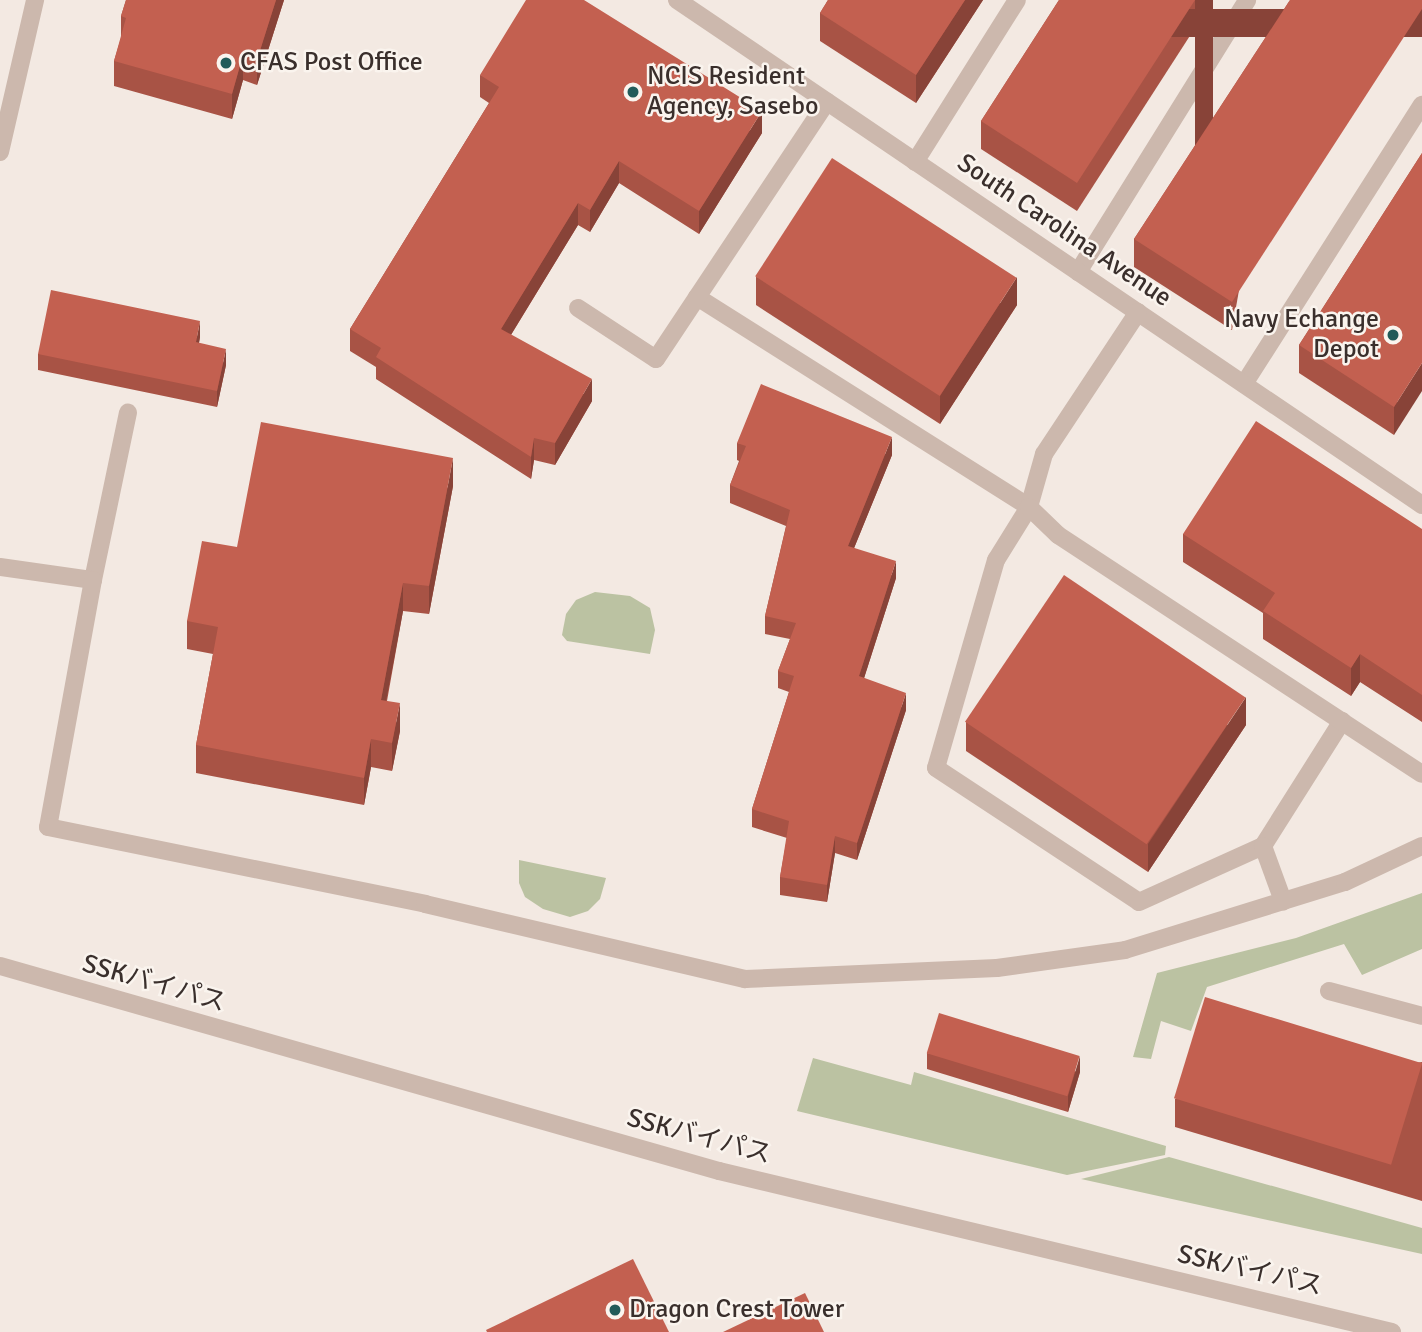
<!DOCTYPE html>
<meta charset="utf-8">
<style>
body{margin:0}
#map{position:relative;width:1422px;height:1332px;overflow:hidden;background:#f3e9e2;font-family:Signika,"Noto Sans JP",sans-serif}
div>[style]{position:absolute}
.green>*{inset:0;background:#bbc2a2}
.service>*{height:18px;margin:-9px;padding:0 9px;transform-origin:9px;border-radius:9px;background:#ccb8ad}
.minor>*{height:18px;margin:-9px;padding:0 9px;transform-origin:9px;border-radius:9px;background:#ccb8ad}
.tertiary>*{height:18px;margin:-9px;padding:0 9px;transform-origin:9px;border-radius:9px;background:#ccb8ad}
.wall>*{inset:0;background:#a85345}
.shaded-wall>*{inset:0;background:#884338;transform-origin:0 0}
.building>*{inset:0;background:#c36050;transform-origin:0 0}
.dots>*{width:19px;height:19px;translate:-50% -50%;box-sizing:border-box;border:4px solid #faf4ee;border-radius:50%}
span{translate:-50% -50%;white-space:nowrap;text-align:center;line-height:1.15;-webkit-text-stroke:5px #faf4ee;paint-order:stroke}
.poi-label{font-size:26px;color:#3a2f2c}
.left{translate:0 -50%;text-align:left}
.right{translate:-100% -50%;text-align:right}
.street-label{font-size:26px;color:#3a2f2c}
</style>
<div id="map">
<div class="green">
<i style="clip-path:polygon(595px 592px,630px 596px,650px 608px,655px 630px,650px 654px,567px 641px,562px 635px,566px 614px,576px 600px)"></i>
<i style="clip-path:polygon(519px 860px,606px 878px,600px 899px,588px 911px,570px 917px,543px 909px,525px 897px,519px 883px)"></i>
<i style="clip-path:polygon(1422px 893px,1422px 949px,1362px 975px,1344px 944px,1207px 987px,1191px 1031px,1161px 1021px,1151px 1059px,1133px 1057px,1157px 973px,1296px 938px)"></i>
<i style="clip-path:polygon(813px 1058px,911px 1085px,914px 1072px,1166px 1146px,1165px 1155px,1067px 1175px,797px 1111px)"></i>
<i style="clip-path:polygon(1169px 1157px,1422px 1228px,1422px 1254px,1081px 1179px)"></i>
</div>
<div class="service">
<i style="left:915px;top:162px;width:191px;rotate:-57.8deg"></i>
<i style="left:1078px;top:272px;width:320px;rotate:-58.1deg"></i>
<i style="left:697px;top:297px;width:393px;rotate:32.3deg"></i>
<i style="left:1029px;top:507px;width:62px;rotate:121.9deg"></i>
<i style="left:996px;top:560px;width:216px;rotate:106.1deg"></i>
<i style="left:936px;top:768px;width:243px;rotate:33.4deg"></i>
<i style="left:1139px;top:902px;width:136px;rotate:-24.3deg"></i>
<i style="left:1263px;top:846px;width:148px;rotate:-57.7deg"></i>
<i style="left:578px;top:308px;width:93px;rotate:33.2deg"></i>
<i style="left:656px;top:359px;width:309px;rotate:-56.4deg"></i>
<i style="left:1244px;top:384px;width:331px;rotate:-57.5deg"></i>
<i style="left:93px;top:580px;width:171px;rotate:-78.2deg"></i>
<i style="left:1263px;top:846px;width:59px;rotate:70deg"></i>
<i style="left:1329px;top:991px;width:96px;rotate:15deg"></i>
</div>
<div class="minor">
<i style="left:677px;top:0;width:900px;rotate:34.13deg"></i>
<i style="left:0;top:152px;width:156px;rotate:-77deg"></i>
<i style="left:1138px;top:312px;width:170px;rotate:123.5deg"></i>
<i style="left:1044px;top:454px;width:55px;rotate:105.8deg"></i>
<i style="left:1029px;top:507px;width:40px;rotate:44deg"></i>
<i style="left:1058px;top:535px;width:435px;rotate:33.3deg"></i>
<i style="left:0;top:567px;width:94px;rotate:8deg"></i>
<i style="left:93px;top:580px;width:251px;rotate:100.3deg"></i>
<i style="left:48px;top:827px;width:385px;rotate:11.5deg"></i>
<i style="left:425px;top:904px;width:329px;rotate:13.2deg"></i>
<i style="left:745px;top:979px;width:252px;rotate:-2.5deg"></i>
<i style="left:997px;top:968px;width:129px;rotate:-8deg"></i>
<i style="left:1125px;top:950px;width:230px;rotate:-17.2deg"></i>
<i style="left:1345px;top:882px;width:85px;rotate:-25.1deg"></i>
</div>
<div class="tertiary">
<i style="left:0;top:966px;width:748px;rotate:15.91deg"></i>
<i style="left:719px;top:1171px;width:692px;rotate:13.45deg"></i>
</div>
<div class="wall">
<i style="clip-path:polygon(126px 0,284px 0,257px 85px,243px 80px,232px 119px,114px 86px,114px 61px,121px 38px,121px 16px)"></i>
<i style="clip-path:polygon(828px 0,983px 0,916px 103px,820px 41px,820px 13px)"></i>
<i style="clip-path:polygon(1059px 0,1213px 0,1077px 211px,981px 149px,981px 121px)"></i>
<i style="clip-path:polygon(1290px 0,1232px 330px,1134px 267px,1134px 239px)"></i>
<i style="clip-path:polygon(480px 75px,762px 133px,699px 234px,619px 183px,590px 232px,578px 225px,511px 335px,592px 401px,555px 465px,534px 460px,531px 479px,376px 379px,376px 367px,350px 351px,350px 329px,489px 103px,480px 97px)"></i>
<i style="clip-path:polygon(1422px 153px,1394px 435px,1299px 373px,1299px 345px)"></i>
<i style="clip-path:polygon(756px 277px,1017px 305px,940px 424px,756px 305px)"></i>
<i style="clip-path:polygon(200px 337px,199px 343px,226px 365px,217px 407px,38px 370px,38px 354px)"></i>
<i style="clip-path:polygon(737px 443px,892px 455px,854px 548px,896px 578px,864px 678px,906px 710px,857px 860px,835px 853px,827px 902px,780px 895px,780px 877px,787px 838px,752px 827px,752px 809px,789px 692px,778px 688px,778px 671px,790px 639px,765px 634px,765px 616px,786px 526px,730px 503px,730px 485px,739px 461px,737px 460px)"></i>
<i style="clip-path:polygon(453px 486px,429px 614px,403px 611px,387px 701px,400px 731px,392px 771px,371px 767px,364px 805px,196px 773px,196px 745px,213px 654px,187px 649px,187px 621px,237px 547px)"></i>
<i style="clip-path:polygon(1422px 529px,1422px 722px,1360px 682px,1351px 696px,1263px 639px,1263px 613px,1183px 562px,1183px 534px)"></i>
<i style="clip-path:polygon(966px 722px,1246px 725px,1148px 872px,966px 751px)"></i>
<i style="clip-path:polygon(927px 1053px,1080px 1072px,1068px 1112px,927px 1069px)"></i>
<i style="clip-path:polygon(1422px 1062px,1422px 1201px,1175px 1127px,1175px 1099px)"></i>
</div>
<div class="shaded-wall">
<i style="clip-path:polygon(276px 0,284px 0,257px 85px,257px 60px)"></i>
<i style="clip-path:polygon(965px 0,983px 0,916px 103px,916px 75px)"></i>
<i style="left:1195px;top:0;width:18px;height:218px"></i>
<i style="left:1422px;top:9px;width:28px;height:349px;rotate:90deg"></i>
<i style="clip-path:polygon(243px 55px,243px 80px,232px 119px,232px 94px)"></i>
<i style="clip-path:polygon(762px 111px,762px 133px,699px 234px,699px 211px)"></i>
<i style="clip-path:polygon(619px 161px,619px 183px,590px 232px,590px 210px)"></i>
<i style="clip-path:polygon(578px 203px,578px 225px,501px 351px,501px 329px)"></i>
<i style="clip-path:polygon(1017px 277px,1017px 305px,940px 424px,940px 396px)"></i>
<i style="clip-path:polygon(200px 321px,200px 337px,196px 358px,196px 342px)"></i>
<i style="clip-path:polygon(226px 349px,226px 365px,217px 407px,217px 391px)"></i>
<i style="clip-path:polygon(1422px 363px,1422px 391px,1394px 435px,1394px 407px)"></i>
<i style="clip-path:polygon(592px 379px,592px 401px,555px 465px,555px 443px)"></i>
<i style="clip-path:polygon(892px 437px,892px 455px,848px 563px,848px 546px)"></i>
<i style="clip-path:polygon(534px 438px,534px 460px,531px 479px,531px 457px)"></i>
<i style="clip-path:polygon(453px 458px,453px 486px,429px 614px,429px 586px)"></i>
<i style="clip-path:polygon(896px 561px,896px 578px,859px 694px,859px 676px)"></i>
<i style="clip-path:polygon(403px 583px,403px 611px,381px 728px,381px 700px)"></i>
<i style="clip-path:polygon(1360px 654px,1360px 682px,1351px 696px,1351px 668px)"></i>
<i style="clip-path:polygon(906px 693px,906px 710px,857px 860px,857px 843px)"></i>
<i style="clip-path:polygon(1246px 697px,1246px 725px,1148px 872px,1148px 844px)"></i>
<i style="clip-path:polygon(400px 703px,400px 731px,392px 771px,392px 743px)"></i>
<i style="clip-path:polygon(371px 739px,371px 767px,364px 805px,364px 778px)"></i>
<i style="clip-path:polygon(835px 836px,835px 853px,827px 902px,827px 885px)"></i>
<i style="clip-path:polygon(1080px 1056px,1080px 1072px,1068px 1112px,1068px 1096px)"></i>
</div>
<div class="building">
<i style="clip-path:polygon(126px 0,276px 0,257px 60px,243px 55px,232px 94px,114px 61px,126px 18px,121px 16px)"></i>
<i style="clip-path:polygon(526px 0,584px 0,762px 111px,699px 211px,619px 161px,590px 210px,578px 203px,501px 329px,592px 379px,555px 443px,534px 438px,531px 457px,376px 357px,381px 348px,350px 329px,499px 87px,480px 75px)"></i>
<i style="clip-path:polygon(828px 0,965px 0,916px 75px,820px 13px)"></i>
<i style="clip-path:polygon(1059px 0,1195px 0,1077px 183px,981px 121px)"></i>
<i style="clip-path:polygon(1290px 0,1422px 0,1422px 9px,1232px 302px,1134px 239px)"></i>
<i style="clip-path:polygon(1422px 153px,1422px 363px,1394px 407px,1299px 345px)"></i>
<i style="left:832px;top:158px;width:220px;height:141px;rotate:33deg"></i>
<i style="clip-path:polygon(51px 290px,200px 321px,196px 342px,226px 349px,217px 391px,38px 354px)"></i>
<i style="clip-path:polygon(761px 384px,892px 437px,848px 546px,896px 561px,859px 676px,906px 693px,857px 843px,835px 836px,827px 885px,780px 877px,789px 821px,752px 809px,794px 676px,778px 671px,796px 623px,765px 616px,790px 510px,730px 485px,746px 446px,737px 443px)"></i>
<i style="clip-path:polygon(1256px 421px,1422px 529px,1422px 695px,1360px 654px,1351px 668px,1263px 611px,1275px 593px,1183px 534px)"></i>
<i style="clip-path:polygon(261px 422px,453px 458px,429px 586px,403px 583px,381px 700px,400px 703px,392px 743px,371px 739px,364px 778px,196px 745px,218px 627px,187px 621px,202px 541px,237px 547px)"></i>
<i style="left:1064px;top:575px;width:219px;height:177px;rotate:34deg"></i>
<i style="left:1205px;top:997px;width:227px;height:106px;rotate:17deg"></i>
<i style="left:939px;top:1013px;width:147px;height:42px;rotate:17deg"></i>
<i style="clip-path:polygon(633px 1259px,669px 1332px,487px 1332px,486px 1330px)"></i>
<i style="clip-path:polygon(805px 1293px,824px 1332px,723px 1332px)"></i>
</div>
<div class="dots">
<i style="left:226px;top:63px;background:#225b59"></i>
<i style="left:633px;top:92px;background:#225b59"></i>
<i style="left:1393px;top:335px;background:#225b59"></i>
<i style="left:615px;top:1310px;background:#225b59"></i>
</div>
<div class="poi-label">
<span class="left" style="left:240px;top:63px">CFAS Post Office</span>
<span class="left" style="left:647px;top:92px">NCIS Resident<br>Agency, Sasebo</span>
<span class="right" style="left:1379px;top:335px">Navy Echange<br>Depot</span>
<span class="left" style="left:629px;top:1310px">Dragon Crest Tower</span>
</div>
<div class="street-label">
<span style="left:1064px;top:231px;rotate:34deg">South Carolina Avenue</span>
<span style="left:154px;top:984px;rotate:16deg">SSKバイパス</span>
<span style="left:699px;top:1137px;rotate:15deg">SSKバイパス</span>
<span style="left:1250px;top:1271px;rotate:13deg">SSKバイパス</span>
</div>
</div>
